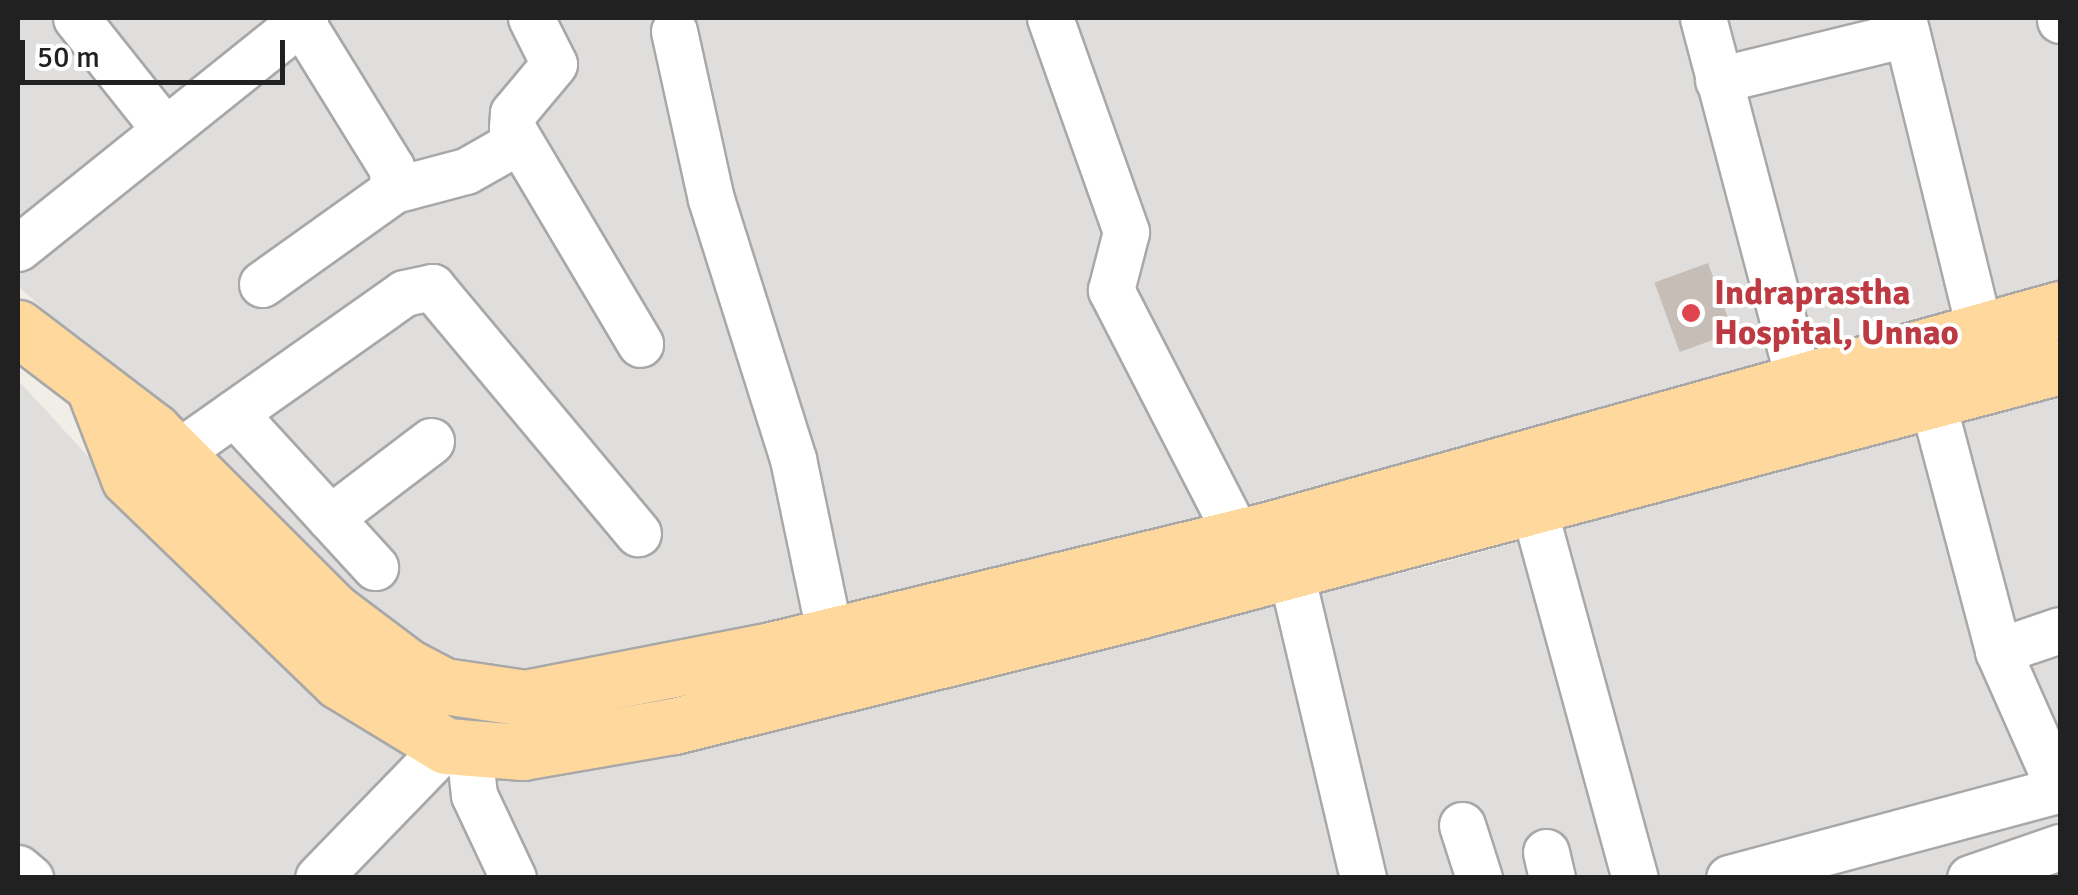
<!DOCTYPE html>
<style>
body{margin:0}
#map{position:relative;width:2078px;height:895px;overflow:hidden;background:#f1eee7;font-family:Signika,sans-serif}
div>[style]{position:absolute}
.residential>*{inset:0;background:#dfdedd}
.building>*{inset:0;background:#c6beb6;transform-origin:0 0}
.roads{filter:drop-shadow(2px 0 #a8a8a8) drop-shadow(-2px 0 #a8a8a8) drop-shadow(0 2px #a8a8a8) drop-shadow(0 -2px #a8a8a8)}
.minor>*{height:45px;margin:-22.5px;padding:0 22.5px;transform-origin:22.5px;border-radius:22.5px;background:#fff}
.major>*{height:55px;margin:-27.5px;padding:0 27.5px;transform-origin:27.5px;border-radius:27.5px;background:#ffd89e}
.dots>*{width:28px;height:28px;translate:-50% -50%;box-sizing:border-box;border:5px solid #fff;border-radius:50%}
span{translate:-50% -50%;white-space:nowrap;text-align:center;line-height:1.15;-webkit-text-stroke:8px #fff;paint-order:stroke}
.health-label{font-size:35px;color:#be3a42;font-weight:700}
.left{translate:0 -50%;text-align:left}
.frame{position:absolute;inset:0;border:20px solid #212121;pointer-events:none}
.scale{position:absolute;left:20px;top:40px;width:265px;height:45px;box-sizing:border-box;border:5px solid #212121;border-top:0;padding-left:12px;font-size:30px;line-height:35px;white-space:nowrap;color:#212121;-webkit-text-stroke:8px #fff;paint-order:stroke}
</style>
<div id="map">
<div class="residential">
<i style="clip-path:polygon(18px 18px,2060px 18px,2060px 283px,1019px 567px,521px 673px,475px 671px,415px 647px,18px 286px)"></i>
<i style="clip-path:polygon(18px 380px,203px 582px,428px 760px,506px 780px,849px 709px,1438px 564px,2060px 392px,2060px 877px,18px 877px)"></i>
</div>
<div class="building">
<i style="left:1708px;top:263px;width:74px;height:57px;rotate:70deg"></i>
</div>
<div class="roads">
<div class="minor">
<i style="left:76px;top:18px;width:137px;rotate:51.5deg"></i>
<i style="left:531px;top:18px;width:51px;rotate:63.4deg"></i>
<i style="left:554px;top:64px;width:64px;rotate:129.9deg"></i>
<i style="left:513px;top:113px;width:15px;rotate:94deg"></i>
<i style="left:512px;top:128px;width:251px;rotate:59.3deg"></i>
<i style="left:1050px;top:18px;width:227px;rotate:70.4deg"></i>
<i style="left:1126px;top:232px;width:60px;rotate:104.5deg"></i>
<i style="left:1111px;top:290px;width:278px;rotate:62.8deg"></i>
<i style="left:1703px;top:18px;width:375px;rotate:75.2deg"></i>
<i style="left:1903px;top:18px;width:323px;rotate:76.2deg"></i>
<i style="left:2060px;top:18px;width:2px;rotate:90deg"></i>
<i style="left:674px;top:31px;width:172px;rotate:77.6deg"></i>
<i style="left:711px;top:199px;width:273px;rotate:72.5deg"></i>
<i style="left:793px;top:459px;width:181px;rotate:78.2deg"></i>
<i style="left:1718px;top:80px;width:194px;rotate:-13.7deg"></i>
<i style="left:394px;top:190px;width:74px;rotate:-14.8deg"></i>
<i style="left:466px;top:171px;width:59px;rotate:-29.6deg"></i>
<i style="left:18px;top:248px;width:368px;rotate:-38.7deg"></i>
<i style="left:262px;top:284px;width:162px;rotate:-35.5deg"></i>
<i style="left:394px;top:190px;width:23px;rotate:-97deg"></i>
<i style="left:391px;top:167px;width:175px;rotate:-121.7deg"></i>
<i style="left:1924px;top:370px;width:291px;rotate:75.2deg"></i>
<i style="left:1998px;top:651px;width:153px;rotate:66.1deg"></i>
<i style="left:234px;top:413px;width:209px;rotate:47.5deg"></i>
<i style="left:176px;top:454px;width:279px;rotate:-35.2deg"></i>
<i style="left:404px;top:293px;width:29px;rotate:-12deg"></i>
<i style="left:432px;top:287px;width:321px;rotate:50.1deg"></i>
<i style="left:1533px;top:506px;width:386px;rotate:74.7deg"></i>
<i style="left:330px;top:518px;width:127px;rotate:-37.3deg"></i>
<i style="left:1289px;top:565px;width:322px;rotate:76.7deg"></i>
<i style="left:1998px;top:651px;width:65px;rotate:-18.7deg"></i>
<i style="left:469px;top:749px;width:46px;rotate:83.8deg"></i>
<i style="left:474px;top:795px;width:92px;rotate:64.8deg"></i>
<i style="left:1462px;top:825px;width:56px;rotate:72.2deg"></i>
<i style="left:1546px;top:852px;width:27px;rotate:77deg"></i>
<i style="left:18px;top:868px;width:16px;rotate:40deg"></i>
<i style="left:318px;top:878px;width:184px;rotate:-45.9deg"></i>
<i style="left:1729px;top:878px;width:343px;rotate:-15deg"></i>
<i style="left:1970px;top:878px;width:95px;rotate:-19deg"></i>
</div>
<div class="major">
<i style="left:18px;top:328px;width:170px;rotate:37.3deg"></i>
<i style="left:153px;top:431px;width:255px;rotate:45deg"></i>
<i style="left:333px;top:611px;width:91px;rotate:37deg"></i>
<i style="left:406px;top:666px;width:43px;rotate:27.8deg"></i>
<i style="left:444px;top:686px;width:82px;rotate:8.4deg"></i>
<i style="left:525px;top:698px;width:251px;rotate:-11deg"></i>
<i style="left:771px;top:650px;width:514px;rotate:-13.6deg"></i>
<i style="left:1271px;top:529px;width:819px;rotate:-15.58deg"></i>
<i style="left:95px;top:390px;width:94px;rotate:68.9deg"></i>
<i style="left:129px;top:478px;width:292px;rotate:44deg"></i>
<i style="left:339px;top:681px;width:125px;rotate:31.3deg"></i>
<i style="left:446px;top:746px;width:77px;rotate:4.5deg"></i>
<i style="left:523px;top:752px;width:153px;rotate:-9.8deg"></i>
<i style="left:674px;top:726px;width:478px;rotate:-13.9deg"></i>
<i style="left:1138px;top:611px;width:954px;rotate:-14.88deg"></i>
</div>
</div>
<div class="dots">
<i style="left:1691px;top:313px;background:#e0444e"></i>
</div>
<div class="health-label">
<span class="left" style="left:1714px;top:313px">Indraprastha<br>Hospital, Unnao</span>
</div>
<div class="frame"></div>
<div class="scale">50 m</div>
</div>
